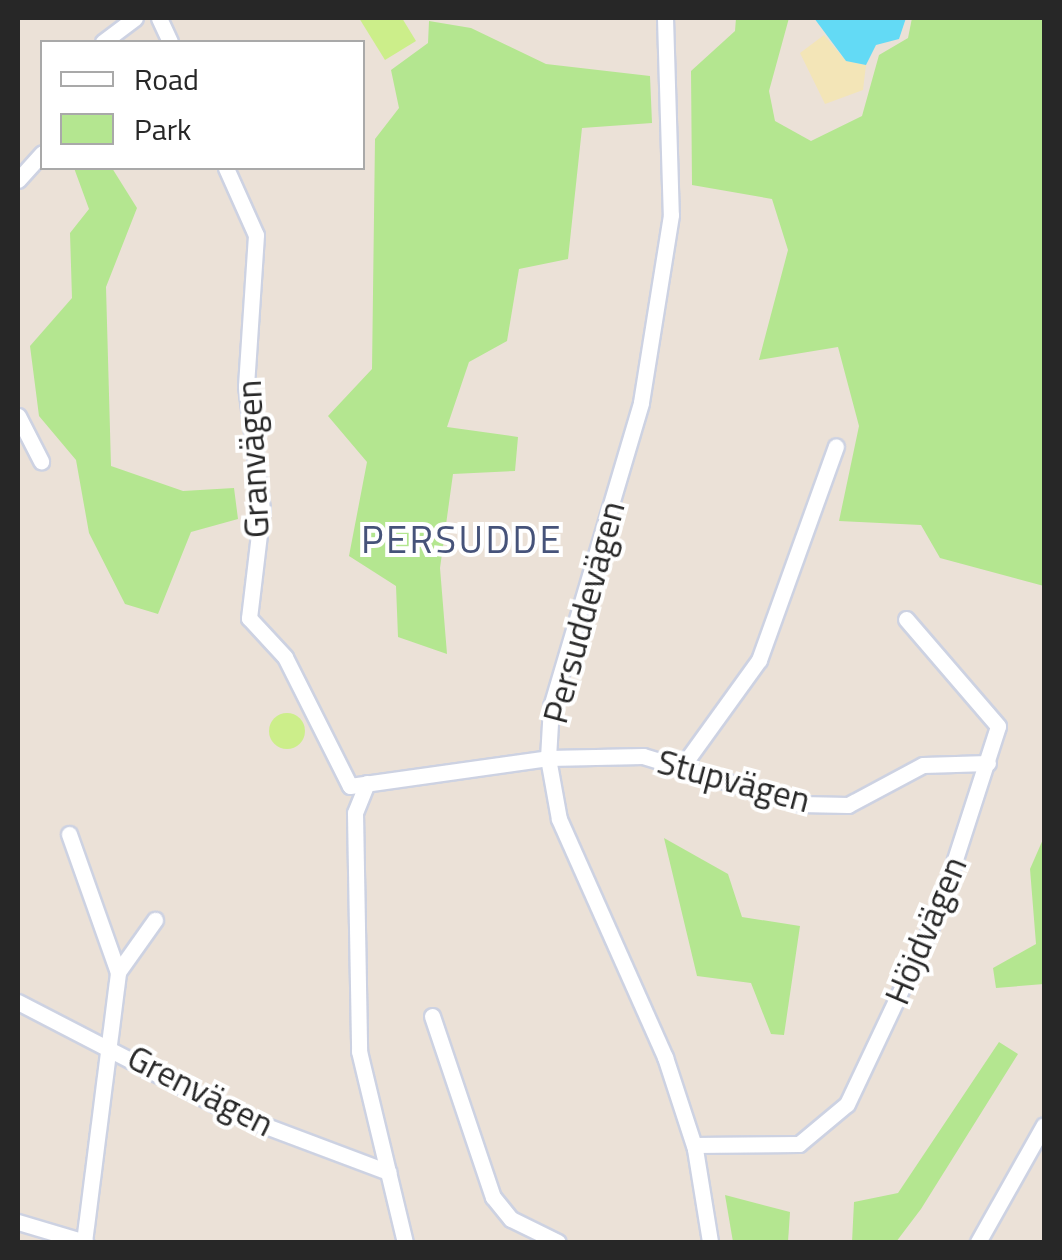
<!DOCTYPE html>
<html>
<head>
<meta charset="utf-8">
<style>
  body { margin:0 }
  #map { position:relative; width:1062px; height:1260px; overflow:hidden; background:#ebe1d7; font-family:"Titillium Web",sans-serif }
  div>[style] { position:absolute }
  .green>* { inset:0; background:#b4e690 }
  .sand>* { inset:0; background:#f3e5b7 }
  .pitch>* { inset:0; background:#ccee8a }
  .round { border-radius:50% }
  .water>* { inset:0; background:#63daf5 }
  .roads { filter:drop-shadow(2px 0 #cdd2e2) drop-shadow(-2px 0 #cdd2e2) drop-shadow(0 2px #cdd2e2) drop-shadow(0 -2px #cdd2e2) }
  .minor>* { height:15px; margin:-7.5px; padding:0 7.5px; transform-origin:7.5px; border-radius:7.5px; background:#fff }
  span { translate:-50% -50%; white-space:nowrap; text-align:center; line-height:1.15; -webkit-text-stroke:8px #fff; paint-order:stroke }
  .street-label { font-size:35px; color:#272727 }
  .neighbourhood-label { font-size:38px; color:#46537a; letter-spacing:2.5px }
  .frame { position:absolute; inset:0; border:20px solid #272727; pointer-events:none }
  .legend { position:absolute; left:40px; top:40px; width:325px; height:130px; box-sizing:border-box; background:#fff; border:2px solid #a9a9a9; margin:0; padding:12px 18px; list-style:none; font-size:30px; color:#272727 }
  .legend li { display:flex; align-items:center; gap:20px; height:50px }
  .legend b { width:50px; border:2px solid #a9a9a9 }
</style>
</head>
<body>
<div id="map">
  <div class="green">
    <div style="clip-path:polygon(736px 18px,789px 18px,769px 91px,775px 121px,811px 141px,862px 116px,879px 55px,908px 38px,912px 18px,1044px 18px,1044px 586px,940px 558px,921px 525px,839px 521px,859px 426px,838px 347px,759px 360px,788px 250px,772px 199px,692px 185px,691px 71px,735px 31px)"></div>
    <div style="clip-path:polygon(429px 21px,471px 28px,546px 64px,650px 76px,652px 123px,582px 128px,568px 259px,519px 269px,507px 341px,469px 362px,447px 427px,518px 437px,515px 471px,453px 474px,440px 568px,447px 654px,398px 637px,396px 586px,349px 556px,367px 462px,328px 416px,372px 369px,375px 139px,399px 108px,391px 70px,428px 43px)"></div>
    <div style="clip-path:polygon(74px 168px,112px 168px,137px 208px,106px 287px,111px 466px,183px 491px,234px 488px,238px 519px,191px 532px,158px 614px,125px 604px,89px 533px,76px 460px,39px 416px,30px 346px,72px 298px,70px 233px,89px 209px)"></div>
    <div style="clip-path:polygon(1044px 837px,1044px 984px,996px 988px,993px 968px,1036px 944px,1030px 869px)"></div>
    <div style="clip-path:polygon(664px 838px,728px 874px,742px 917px,800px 926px,784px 1035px,771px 1034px,751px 983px,697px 976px)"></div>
    <div style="clip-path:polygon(999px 1042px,1018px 1054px,921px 1209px,896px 1242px,852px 1242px,854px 1202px,898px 1193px)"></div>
    <div style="clip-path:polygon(725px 1195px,790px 1212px,788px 1242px,733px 1242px)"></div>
  </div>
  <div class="sand">
    <div style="clip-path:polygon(824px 35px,846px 61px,866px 65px,863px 90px,825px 104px,800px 53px)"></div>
  </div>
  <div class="pitch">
    <div style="clip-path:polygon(359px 18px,402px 18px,416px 41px,385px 60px)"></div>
    <div class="round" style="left:269px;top:713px;width:36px;height:36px"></div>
  </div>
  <div class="water">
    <div style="clip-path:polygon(814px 18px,906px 18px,899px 39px,876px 45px,866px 65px,846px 61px)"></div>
  </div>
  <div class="roads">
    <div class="minor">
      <div style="left:159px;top:18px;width:26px;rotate:65deg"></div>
      <div style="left:665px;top:18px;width:197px;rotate:88.3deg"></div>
      <div style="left:671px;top:215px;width:190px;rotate:99.1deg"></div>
      <div style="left:641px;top:403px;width:316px;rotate:106.5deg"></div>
      <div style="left:551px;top:706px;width:52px;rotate:93.3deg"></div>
      <div style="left:548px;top:758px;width:62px;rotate:79.8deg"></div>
      <div style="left:559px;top:819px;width:261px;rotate:66deg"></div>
      <div style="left:665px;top:1057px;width:97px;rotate:71.9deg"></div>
      <div style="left:695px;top:1149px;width:94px;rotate:80.8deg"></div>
      <div style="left:103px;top:42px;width:40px;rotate:-37deg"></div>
      <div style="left:226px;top:168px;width:73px;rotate:65.9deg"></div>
      <div style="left:256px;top:235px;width:151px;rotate:93.8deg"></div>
      <div style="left:246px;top:386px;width:124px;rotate:82.6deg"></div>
      <div style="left:262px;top:509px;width:110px;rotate:96.8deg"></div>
      <div style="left:249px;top:618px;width:53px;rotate:47.3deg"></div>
      <div style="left:285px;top:657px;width:144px;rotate:63.3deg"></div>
      <div style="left:350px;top:786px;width:200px;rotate:-8deg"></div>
      <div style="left:548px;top:758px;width:95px;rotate:-1.2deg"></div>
      <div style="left:643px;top:756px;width:164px;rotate:17deg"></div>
      <div style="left:800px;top:804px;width:48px;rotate:1.2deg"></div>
      <div style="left:848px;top:805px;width:85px;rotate:-28.1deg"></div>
      <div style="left:923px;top:765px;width:65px;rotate:-1.8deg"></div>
      <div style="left:18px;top:180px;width:36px;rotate:-48deg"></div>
      <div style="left:18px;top:416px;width:51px;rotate:62.9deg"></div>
      <div style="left:681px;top:768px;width:133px;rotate:-54.2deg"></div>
      <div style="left:759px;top:660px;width:227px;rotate:-70.2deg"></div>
      <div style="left:367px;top:783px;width:32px;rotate:112deg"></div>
      <div style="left:355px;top:813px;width:238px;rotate:89deg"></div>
      <div style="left:359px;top:1051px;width:196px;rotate:76.5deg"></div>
      <div style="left:69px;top:834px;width:146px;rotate:70.5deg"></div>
      <div style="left:18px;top:1002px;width:243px;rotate:27.4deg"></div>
      <div style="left:234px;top:1114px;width:165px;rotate:20.6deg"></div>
      <div style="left:432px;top:1016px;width:191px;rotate:71.4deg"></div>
      <div style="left:493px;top:1197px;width:28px;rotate:51deg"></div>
      <div style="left:511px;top:1219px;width:52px;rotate:26.1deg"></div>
      <div style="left:694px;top:1145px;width:105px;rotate:-0.5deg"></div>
      <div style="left:799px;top:1144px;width:62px;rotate:-39.8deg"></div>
      <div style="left:847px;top:1104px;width:216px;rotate:-64.7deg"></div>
      <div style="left:939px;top:909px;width:192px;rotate:-72.1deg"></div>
      <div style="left:998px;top:726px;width:141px;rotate:-130.7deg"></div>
      <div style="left:18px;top:1222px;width:70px;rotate:16.6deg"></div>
      <div style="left:84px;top:1242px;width:272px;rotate:-82.8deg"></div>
      <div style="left:118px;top:972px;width:64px;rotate:-54.6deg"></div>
      <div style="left:978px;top:1242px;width:134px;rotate:-60.6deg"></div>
    </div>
  </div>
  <div class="street-label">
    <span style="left:252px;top:459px;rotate:-93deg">Granvägen</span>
    <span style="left:583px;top:612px;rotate:-75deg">Persuddevägen</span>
    <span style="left:734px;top:780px;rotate:15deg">Stupvägen</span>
    <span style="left:925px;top:930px;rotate:-67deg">Höjdvägen</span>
    <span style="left:201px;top:1090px;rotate:27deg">Grenvägen</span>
  </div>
  <div class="neighbourhood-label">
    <span style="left:462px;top:540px">PERSUDDE</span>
  </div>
  <div class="frame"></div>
  <ul class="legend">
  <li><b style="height:12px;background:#fff"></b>Road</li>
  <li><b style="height:28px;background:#b4e690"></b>Park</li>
  </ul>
</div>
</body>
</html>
